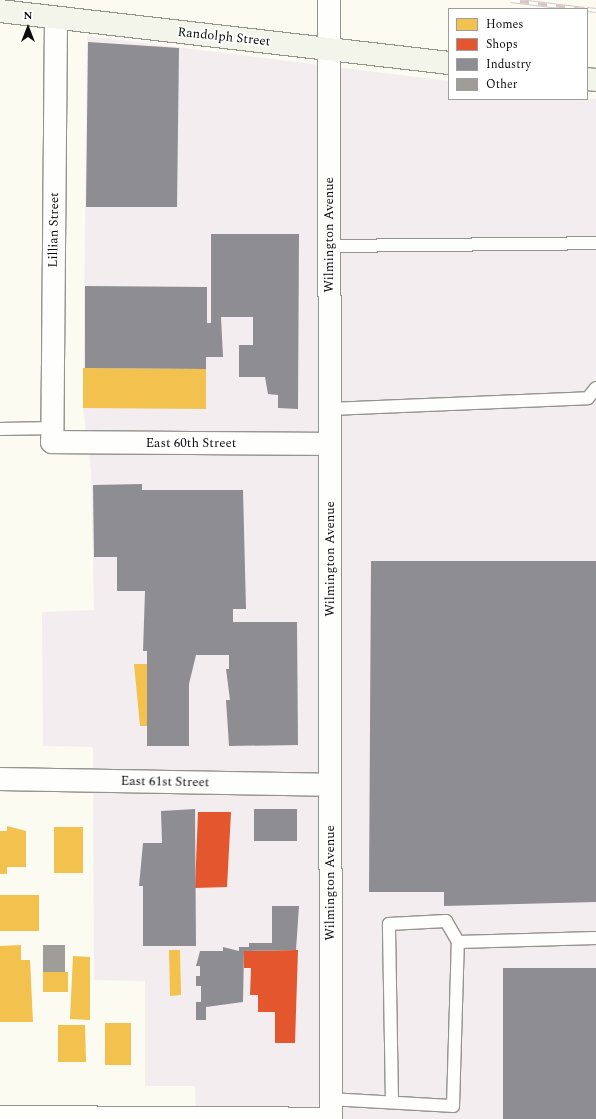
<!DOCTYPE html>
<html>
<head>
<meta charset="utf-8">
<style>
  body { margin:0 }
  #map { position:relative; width:596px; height:1119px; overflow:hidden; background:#fbfbf2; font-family:Spectral,serif }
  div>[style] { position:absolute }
  .industrial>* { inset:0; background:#f3edef }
  .homes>* { inset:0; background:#f2c14e }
  .shops>* { inset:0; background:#e4572e }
  .industry>* { inset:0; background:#8d8d92 }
  .building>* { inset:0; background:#9e9d97 }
  .roads { filter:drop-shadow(1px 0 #949490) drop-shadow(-1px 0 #949490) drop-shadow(0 1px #949490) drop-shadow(0 -1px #949490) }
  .lane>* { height:12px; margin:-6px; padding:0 6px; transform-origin:6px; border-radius:6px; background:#fefefd }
  .street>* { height:22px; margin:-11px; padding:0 11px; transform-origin:11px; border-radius:11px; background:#fefefd }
  .secondary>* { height:22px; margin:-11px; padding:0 11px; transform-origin:11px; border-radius:11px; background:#f4f5ea }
  .rail>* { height:4.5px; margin-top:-2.25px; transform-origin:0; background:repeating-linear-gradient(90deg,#fff 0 9px,#d8c7c3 0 18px); box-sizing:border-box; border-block:1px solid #d8c7c3 }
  span { translate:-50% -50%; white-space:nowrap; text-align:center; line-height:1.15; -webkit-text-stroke:4px #fff; paint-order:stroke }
  .street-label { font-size:13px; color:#0d0d0d }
  .legend { position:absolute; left:448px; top:8px; width:140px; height:92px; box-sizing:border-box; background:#fff; border:1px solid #9e9e9e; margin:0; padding:5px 7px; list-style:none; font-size:12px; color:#0d0d0d }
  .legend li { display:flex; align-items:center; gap:8px; height:20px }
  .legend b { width:20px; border:1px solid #9e9e9e }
  .north { position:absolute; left:8px; top:8px; width:40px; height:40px; -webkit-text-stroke:3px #fff; paint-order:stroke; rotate:0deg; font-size:11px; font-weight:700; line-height:16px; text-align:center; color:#0d0d0d }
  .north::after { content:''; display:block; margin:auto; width:14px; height:18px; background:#0d0d0d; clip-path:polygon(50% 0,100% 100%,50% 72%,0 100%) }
</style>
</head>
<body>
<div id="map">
  <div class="industrial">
    <div style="clip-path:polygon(87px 36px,449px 81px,449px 99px,596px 99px,596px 1119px,196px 1119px,195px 1086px,145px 1086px,145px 981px,94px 980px,93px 747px,43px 746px,42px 612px,94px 610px,91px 470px,83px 408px)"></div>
  </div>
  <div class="homes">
    <div style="clip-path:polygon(83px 368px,206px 369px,206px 409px,83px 408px)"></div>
    <div style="clip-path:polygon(134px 664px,147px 664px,147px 726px,140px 726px)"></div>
    <div style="clip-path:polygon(7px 826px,26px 831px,26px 867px,7px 867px,7px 874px,0 874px,0 831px,7px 831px)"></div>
    <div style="clip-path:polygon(54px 827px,83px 827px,83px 873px,54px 873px)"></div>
    <div style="clip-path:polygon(0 895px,39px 895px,39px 931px,0 931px)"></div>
    <div style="clip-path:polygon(21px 945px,21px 960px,30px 960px,33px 1022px,0 1022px,0 946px)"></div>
    <div style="clip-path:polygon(169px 950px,180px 950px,181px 995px,170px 996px)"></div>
    <div style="clip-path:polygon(73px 956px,90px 957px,90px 1020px,70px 1019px)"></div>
    <div style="clip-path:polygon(43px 972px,68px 972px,68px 992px,43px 992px)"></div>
    <div style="clip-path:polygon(105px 1023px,131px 1023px,131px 1065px,105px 1065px)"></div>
    <div style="clip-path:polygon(58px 1025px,85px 1025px,86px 1062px,58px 1062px)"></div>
  </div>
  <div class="shops">
    <div style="clip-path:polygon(198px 812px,231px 812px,227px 887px,195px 888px)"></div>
    <div style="clip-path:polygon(298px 950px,295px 1043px,275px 1043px,275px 1012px,258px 1012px,258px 995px,250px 995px,251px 968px,244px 968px,244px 951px)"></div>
  </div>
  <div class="industry">
    <div style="clip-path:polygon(88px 42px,179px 48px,177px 207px,86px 207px)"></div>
    <div style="clip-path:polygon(211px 234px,299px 234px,298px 409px,278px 408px,278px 395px,268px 394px,265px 377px,239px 377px,239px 345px,253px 345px,253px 317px,221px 317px,223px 357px,206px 357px,206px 369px,85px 368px,85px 286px,207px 287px,207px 323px,211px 323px)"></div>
    <div style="clip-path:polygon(142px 484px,142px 490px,243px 490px,246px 609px,233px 609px,233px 622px,297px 622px,298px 745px,229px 746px,226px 700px,230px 700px,226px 669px,229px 669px,229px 655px,196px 655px,189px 684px,189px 746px,147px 746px,147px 651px,143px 651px,145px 591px,117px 591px,117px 557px,94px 557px,93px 485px)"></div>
    <div style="clip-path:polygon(371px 561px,596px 561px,596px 902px,444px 906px,444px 892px,369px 892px)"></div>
    <div style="clip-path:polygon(195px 809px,196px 946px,143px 946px,143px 886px,139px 886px,143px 843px,162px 843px,161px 811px)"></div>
    <div style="clip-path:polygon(254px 809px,297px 809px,297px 841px,254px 841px)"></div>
    <div style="clip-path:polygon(272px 906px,299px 906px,296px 950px,244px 951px,243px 1002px,206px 1007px,206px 1020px,196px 1020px,196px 1002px,201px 1002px,201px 986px,196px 986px,196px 976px,200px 976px,200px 966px,196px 966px,200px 951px,223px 951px,223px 947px,239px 951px,239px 947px,249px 947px,249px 943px,272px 943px)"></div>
    <div style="clip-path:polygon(503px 968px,596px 968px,596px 1119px,503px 1119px)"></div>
  </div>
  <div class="building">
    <div style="clip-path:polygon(43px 945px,65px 945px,65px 972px,43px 972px)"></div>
  </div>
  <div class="roads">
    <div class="lane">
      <div style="left:329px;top:246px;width:267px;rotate:-0.6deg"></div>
      <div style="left:330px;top:409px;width:258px;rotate:-2.4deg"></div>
      <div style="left:588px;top:398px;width:13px;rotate:-51deg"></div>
      <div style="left:0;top:429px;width:52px;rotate:-1.1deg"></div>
      <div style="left:331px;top:1099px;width:122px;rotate:3.3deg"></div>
      <div style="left:453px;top:1106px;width:164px;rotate:-88.3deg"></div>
      <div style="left:458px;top:942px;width:138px;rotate:-1.7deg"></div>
      <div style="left:392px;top:1101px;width:177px;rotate:-91deg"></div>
      <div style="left:389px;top:924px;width:57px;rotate:-3deg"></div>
      <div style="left:446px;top:921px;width:24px;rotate:60deg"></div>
    </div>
    <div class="street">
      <div style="left:329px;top:0;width:1119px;rotate:89.9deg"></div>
      <div style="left:56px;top:18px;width:424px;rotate:90.5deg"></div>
      <div style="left:52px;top:442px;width:278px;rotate:0.4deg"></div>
      <div style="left:0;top:779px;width:330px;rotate:1deg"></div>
      <div style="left:0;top:1117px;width:331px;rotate:0.3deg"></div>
    </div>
    <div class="secondary">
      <div style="left:0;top:11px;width:452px;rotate:6.6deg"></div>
      <div style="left:587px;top:79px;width:9px;rotate:6deg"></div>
    </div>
  </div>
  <div class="rail">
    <div style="left:511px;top:0;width:74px;rotate:7deg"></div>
    <div style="left:587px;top:9px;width:9px;rotate:6deg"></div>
  </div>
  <div class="street-label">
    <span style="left:224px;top:37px;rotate:6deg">Randolph Street</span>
    <span style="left:54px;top:230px;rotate:-89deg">Lillian Street</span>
    <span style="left:329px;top:235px;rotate:-90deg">Wilmington Avenue</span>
    <span style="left:191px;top:443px">East 60th Street</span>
    <span style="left:330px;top:559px;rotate:-90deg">Wilmington Avenue</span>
    <span style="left:165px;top:782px;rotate:1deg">East 61st Street</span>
    <span style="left:330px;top:883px;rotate:-90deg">Wilmington Avenue</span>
  </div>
  <ul class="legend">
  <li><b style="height:11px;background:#f2c14e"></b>Homes</li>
  <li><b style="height:11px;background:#e4572e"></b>Shops</li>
  <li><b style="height:11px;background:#8d8d92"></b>Industry</li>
  <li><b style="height:11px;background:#9e9d97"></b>Other</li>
  </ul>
  <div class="north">N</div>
</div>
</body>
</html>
